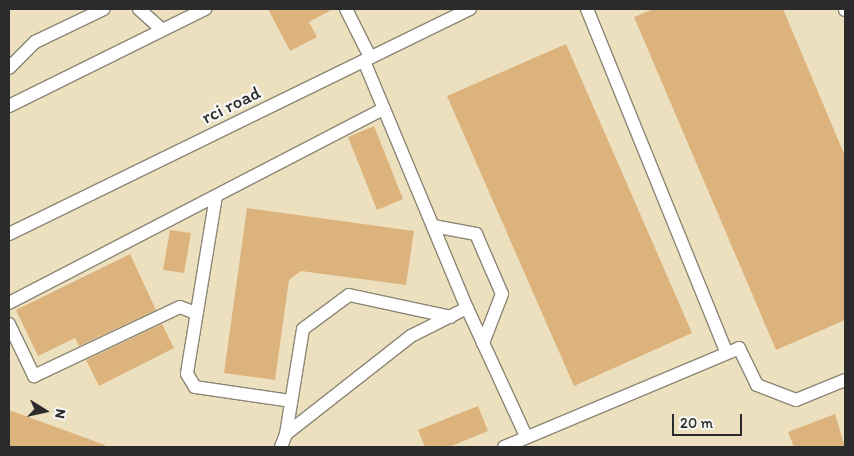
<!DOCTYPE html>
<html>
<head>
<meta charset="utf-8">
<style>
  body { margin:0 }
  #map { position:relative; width:854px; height:456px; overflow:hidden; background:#ede0bf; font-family:Itim,sans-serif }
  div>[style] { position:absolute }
  .building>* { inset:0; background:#ddb37d }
  .roads { filter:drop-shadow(1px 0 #8c8675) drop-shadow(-1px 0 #8c8675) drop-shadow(0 1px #8c8675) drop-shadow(0 -1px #8c8675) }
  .service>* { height:12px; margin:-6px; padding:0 6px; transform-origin:6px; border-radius:6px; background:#fff }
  span { translate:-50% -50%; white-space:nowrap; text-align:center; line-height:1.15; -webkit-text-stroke:5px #f6f6f2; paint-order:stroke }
  .street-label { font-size:19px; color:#2b2b2b }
  .frame { position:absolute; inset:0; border:10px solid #2b2b2b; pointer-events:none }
  .north { position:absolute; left:20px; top:386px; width:50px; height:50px; -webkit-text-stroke:4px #f6f6f2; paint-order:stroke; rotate:100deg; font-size:14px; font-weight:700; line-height:20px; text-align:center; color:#2b2b2b }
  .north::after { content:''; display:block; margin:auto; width:18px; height:22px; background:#2b2b2b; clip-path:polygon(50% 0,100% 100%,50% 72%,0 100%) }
  .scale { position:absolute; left:672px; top:414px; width:70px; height:22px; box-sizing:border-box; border:2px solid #2b2b2b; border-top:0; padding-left:6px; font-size:15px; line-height:18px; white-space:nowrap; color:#2b2b2b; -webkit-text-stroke:4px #f6f6f2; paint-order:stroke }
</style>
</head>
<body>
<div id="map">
  <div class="building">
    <div style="clip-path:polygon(268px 9px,333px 9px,309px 22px,317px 37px,290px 51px)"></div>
    <div style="clip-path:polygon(654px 9px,783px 9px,845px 156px,845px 320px,776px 350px,634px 17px)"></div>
    <div style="clip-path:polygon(566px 44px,692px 333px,574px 386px,447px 96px)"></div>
    <div style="clip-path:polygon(374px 126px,403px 199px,377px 210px,348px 137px)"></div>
    <div style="clip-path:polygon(247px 208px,414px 231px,406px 285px,301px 271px,289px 280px,275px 380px,224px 373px)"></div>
    <div style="clip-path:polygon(170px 230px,191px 233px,184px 273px,163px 270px)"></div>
    <div style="clip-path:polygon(130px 254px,156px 310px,79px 346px,75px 338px,38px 356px,16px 310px)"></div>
    <div style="clip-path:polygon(162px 324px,174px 348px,99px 386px,86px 360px)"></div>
    <div style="clip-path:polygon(478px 406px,488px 431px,449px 447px,425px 447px,418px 430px)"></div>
    <div style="clip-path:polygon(9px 410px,105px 445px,105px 447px,9px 447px)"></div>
    <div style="clip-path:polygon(835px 414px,845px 447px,794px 447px,788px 432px)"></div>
  </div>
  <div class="roads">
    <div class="service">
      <div style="left:139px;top:9px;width:31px;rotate:42deg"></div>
      <div style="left:346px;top:9px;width:54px;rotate:63.4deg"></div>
      <div style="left:587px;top:9px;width:371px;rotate:67.9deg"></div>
      <div style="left:845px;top:9px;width:1px;rotate:90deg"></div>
      <div style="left:364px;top:61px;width:52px;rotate:67.4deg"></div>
      <div style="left:9px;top:68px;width:37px;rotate:-45deg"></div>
      <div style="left:35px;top:42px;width:76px;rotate:-25.6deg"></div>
      <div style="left:9px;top:106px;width:219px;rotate:-26.3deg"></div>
      <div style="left:216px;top:196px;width:180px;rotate:99.3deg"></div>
      <div style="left:187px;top:374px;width:15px;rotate:58deg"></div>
      <div style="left:195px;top:387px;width:97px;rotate:8.3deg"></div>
      <div style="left:433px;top:226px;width:44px;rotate:10.5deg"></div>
      <div style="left:476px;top:234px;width:65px;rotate:66.6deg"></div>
      <div style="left:502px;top:294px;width:53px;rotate:111.2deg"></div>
      <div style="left:9px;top:234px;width:513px;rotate:-26.02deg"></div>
      <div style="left:9px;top:303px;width:422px;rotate:-27.4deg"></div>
      <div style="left:384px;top:109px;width:216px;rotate:67.4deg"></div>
      <div style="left:467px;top:308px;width:63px;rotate:153.4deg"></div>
      <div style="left:411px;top:336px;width:159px;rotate:141.9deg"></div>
      <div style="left:286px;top:434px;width:14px;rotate:111deg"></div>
      <div style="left:467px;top:308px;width:141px;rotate:65.3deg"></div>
      <div style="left:9px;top:324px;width:58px;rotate:64.3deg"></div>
      <div style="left:34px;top:376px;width:161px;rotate:-25.3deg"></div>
      <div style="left:180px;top:307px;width:17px;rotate:21deg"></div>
      <div style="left:286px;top:434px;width:106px;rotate:-80.8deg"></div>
      <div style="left:303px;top:329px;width:57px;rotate:-36.5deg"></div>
      <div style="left:349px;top:295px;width:104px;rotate:12.2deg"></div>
      <div style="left:504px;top:447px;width:255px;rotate:-22.8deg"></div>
      <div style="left:739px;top:348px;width:41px;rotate:64.1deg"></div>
      <div style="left:757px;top:385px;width:42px;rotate:21deg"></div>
      <div style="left:796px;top:400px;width:53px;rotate:-22.2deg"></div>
    </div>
  </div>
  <div class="street-label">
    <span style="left:231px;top:105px;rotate:-26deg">rci road</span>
  </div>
  <div class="frame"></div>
  <div class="north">N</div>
  <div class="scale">20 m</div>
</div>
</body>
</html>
